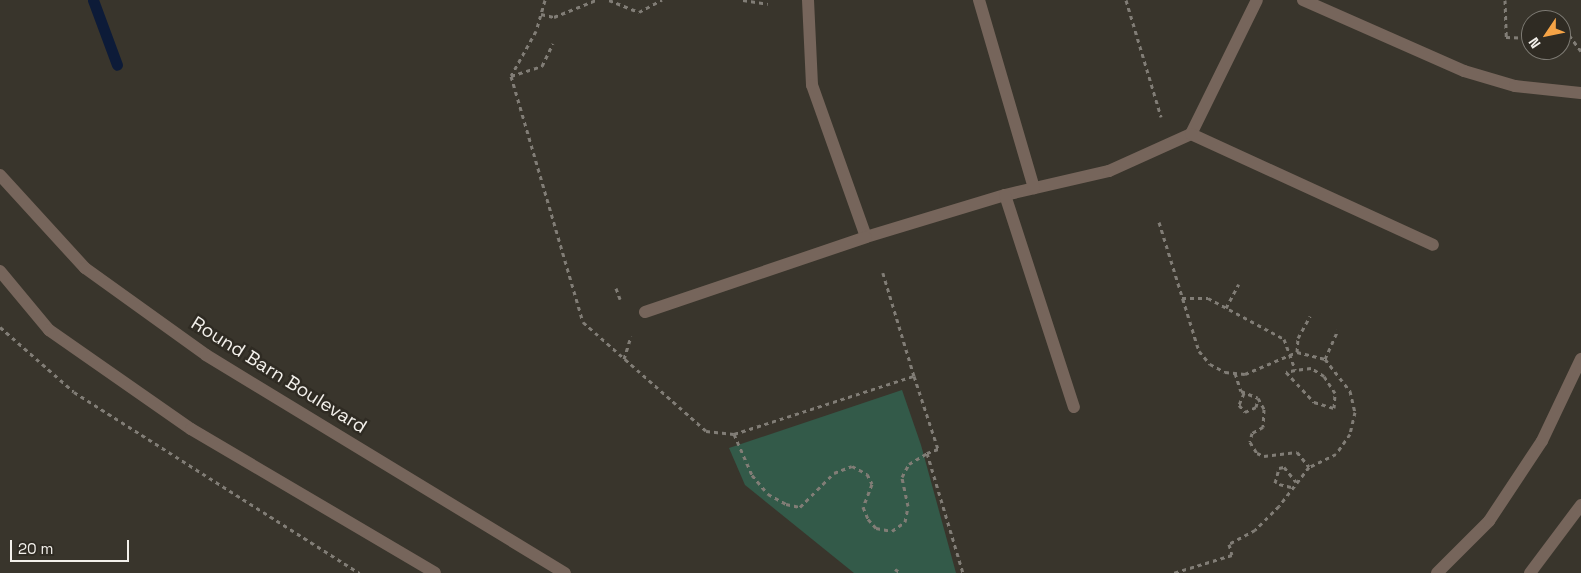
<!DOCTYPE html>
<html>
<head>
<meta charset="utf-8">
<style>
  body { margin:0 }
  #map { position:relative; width:1581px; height:573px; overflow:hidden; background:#39352c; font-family:"Space Grotesk",sans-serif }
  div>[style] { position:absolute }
  .green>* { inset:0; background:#335a49 }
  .stream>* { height:11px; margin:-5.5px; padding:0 5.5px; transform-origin:5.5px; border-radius:5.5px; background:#0d1b38 }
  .path>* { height:3px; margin-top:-1.5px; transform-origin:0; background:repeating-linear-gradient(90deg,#817d76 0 4px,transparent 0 8px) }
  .minor>* { height:12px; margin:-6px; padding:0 6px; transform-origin:6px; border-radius:6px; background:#76655b }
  span { translate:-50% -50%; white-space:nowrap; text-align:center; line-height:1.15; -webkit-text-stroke:5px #2f2b23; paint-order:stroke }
  .street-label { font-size:19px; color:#f3f0eb }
  .north { position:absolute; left:1521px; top:10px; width:50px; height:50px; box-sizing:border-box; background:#2f2b23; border:1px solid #7d7a73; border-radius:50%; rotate:236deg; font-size:14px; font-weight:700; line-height:20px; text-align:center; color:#f3f0eb }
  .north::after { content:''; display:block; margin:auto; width:18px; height:22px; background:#f5a346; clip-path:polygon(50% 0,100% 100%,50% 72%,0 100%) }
  .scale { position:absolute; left:10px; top:540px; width:119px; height:22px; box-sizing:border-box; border:2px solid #f3f0eb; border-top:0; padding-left:6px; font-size:15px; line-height:18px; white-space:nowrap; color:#f3f0eb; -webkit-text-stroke:4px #2f2b23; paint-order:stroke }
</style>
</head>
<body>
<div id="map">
  <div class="green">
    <div style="clip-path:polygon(902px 390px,921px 445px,956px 573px,854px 573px,745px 485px,729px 448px)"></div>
  </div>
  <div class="stream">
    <div style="left:93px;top:0;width:69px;rotate:69.7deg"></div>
  </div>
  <div class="path">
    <div style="left:545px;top:0;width:32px;rotate:106deg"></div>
    <div style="left:536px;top:31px;width:51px;rotate:119.1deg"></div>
    <div style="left:511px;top:76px;width:256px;rotate:73.7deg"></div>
    <div style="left:583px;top:322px;width:164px;rotate:41.5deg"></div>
    <div style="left:706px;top:431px;width:28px;rotate:6deg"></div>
    <div style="left:734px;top:434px;width:189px;rotate:-17.9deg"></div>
    <div style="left:914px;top:376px;width:108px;rotate:-106.8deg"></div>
    <div style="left:609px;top:0;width:32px;rotate:22deg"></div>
    <div style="left:639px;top:12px;width:26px;rotate:-28deg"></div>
    <div style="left:743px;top:0;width:25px;rotate:9deg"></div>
    <div style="left:1126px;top:0;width:122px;rotate:73.3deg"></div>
    <div style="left:1505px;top:0;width:37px;rotate:88deg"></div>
    <div style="left:1506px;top:37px;width:25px;rotate:2deg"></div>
    <div style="left:541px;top:14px;width:13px;rotate:13deg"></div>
    <div style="left:554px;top:17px;width:45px;rotate:-22deg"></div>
    <div style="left:1561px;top:38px;width:9px;rotate:-21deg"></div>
    <div style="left:1569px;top:35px;width:20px;rotate:53deg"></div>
    <div style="left:511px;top:76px;width:33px;rotate:-18deg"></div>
    <div style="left:542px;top:66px;width:25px;rotate:-64deg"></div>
    <div style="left:1159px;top:222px;width:135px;rotate:72.8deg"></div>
    <div style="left:1199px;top:351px;width:17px;rotate:50deg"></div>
    <div style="left:1210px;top:364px;width:17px;rotate:28deg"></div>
    <div style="left:1225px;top:372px;width:20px;rotate:6deg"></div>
    <div style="left:1245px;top:374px;width:56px;rotate:-22.9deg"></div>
    <div style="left:1297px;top:352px;width:29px;rotate:14deg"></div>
    <div style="left:1325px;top:359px;width:41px;rotate:52deg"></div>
    <div style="left:1350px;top:391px;width:22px;rotate:77deg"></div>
    <div style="left:1355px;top:412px;width:23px;rotate:103deg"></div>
    <div style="left:1350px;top:434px;width:24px;rotate:125deg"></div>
    <div style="left:1336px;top:454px;width:30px;rotate:154deg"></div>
    <div style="left:1309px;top:467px;width:49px;rotate:127.6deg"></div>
    <div style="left:1279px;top:506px;width:34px;rotate:135deg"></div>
    <div style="left:1255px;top:530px;width:30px;rotate:152deg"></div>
    <div style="left:1229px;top:544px;width:11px;rotate:75deg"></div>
    <div style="left:1232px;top:555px;width:62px;rotate:163deg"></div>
    <div style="left:616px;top:288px;width:12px;rotate:70deg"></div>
    <div style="left:1182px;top:298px;width:26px"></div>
    <div style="left:1208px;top:298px;width:86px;rotate:28.3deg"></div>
    <div style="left:1284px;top:339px;width:33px;rotate:70deg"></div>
    <div style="left:1295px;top:370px;width:9px;rotate:167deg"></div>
    <div style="left:1286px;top:372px;width:41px;rotate:47deg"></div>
    <div style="left:1314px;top:402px;width:21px;rotate:17deg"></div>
    <div style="left:1334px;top:408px;width:15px;rotate:-86deg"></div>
    <div style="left:1335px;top:393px;width:20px;rotate:-123deg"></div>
    <div style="left:1324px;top:376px;width:15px;rotate:-148deg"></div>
    <div style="left:1311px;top:368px;width:16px;rotate:173deg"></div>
    <div style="left:1226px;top:308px;width:27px;rotate:-62deg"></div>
    <div style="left:0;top:327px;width:98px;rotate:41.3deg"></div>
    <div style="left:74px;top:392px;width:338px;rotate:32.4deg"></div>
    <div style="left:1297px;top:352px;width:14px;rotate:-86deg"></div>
    <div style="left:1298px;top:338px;width:25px;rotate:-61deg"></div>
    <div style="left:624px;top:359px;width:24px;rotate:-73deg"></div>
    <div style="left:1325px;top:359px;width:32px;rotate:-66deg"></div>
    <div style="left:1235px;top:373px;width:19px;rotate:72deg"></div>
    <div style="left:1241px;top:391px;width:18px;rotate:22deg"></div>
    <div style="left:1258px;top:398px;width:13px;rotate:61deg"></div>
    <div style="left:1264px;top:409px;width:18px;rotate:93deg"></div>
    <div style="left:1263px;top:427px;width:13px;rotate:151deg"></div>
    <div style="left:1252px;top:433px;width:9px;rotate:103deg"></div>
    <div style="left:1250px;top:442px;width:13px;rotate:58deg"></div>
    <div style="left:1257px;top:453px;width:8px;rotate:23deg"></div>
    <div style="left:1264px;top:456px;width:33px;rotate:-7deg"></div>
    <div style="left:1297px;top:452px;width:19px;rotate:51deg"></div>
    <div style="left:914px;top:376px;width:77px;rotate:71.8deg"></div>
    <div style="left:938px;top:449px;width:12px;rotate:160deg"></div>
    <div style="left:927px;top:453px;width:125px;rotate:73.3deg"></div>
    <div style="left:1244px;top:393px;width:13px;rotate:113deg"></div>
    <div style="left:1239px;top:405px;width:9px;rotate:49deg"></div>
    <div style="left:1245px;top:412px;width:12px;rotate:-24deg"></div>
    <div style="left:1256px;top:407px;width:8px;rotate:-76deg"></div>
    <div style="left:734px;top:434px;width:45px;rotate:66.3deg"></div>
    <div style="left:752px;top:475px;width:25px;rotate:50deg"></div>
    <div style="left:768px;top:494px;width:21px;rotate:29deg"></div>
    <div style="left:786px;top:504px;width:14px;rotate:12deg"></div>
    <div style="left:800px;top:507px;width:48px;rotate:-45deg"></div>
    <div style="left:834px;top:473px;width:19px;rotate:-21deg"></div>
    <div style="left:852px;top:466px;width:17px;rotate:28deg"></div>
    <div style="left:867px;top:474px;width:11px;rotate:63deg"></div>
    <div style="left:872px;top:484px;width:25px;rotate:111deg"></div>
    <div style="left:863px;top:507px;width:13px;rotate:67deg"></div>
    <div style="left:868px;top:519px;width:12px;rotate:48deg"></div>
    <div style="left:876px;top:528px;width:16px;rotate:11deg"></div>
    <div style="left:892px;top:531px;width:16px;rotate:-35deg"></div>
    <div style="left:905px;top:522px;width:16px;rotate:-79deg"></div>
    <div style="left:908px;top:506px;width:30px;rotate:-102deg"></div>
    <div style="left:902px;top:477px;width:15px;rotate:-62deg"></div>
    <div style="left:909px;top:464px;width:21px;rotate:-31deg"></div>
    <div style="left:1291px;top:487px;width:16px;rotate:-166deg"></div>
    <div style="left:1275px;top:483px;width:16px;rotate:-75deg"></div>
    <div style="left:1279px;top:468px;width:5px;rotate:-11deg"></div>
    <div style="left:1284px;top:467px;width:19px;rotate:51deg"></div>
    <div style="left:895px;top:569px;width:7px;rotate:34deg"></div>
  </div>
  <div class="minor">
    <div style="left:808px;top:0;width:85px;rotate:87.3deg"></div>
    <div style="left:812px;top:85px;width:161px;rotate:70.4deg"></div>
    <div style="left:866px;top:237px;width:145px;rotate:-16.8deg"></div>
    <div style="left:1005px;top:195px;width:107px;rotate:-13deg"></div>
    <div style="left:1109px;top:171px;width:90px;rotate:-24.3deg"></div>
    <div style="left:1191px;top:134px;width:149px;rotate:-63.8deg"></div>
    <div style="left:979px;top:0;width:196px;rotate:73.7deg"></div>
    <div style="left:1303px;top:0;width:176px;rotate:23.8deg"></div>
    <div style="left:1464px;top:71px;width:53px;rotate:16.4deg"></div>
    <div style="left:1515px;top:86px;width:66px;rotate:6.1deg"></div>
    <div style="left:1191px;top:134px;width:266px;rotate:24.6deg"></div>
    <div style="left:0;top:175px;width:126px;rotate:47.6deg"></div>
    <div style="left:85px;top:268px;width:149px;rotate:35.7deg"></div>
    <div style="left:206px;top:355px;width:420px;rotate:31.3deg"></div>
    <div style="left:1005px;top:195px;width:223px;rotate:72deg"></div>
    <div style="left:0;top:271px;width:77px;rotate:50.3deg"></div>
    <div style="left:49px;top:330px;width:173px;rotate:34.9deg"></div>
    <div style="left:191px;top:429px;width:283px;rotate:30.5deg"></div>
    <div style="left:645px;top:312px;width:233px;rotate:-18.7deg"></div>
    <div style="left:1437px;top:573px;width:74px;rotate:-45deg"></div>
    <div style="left:1489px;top:521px;width:96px;rotate:-56.5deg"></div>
    <div style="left:1542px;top:441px;width:91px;rotate:-64.6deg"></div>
    <div style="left:1530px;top:573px;width:85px;rotate:-53.1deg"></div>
  </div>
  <div class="street-label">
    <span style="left:279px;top:375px;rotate:32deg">Round Barn Boulevard</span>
  </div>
  <div class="north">N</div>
  <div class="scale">20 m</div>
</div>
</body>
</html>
